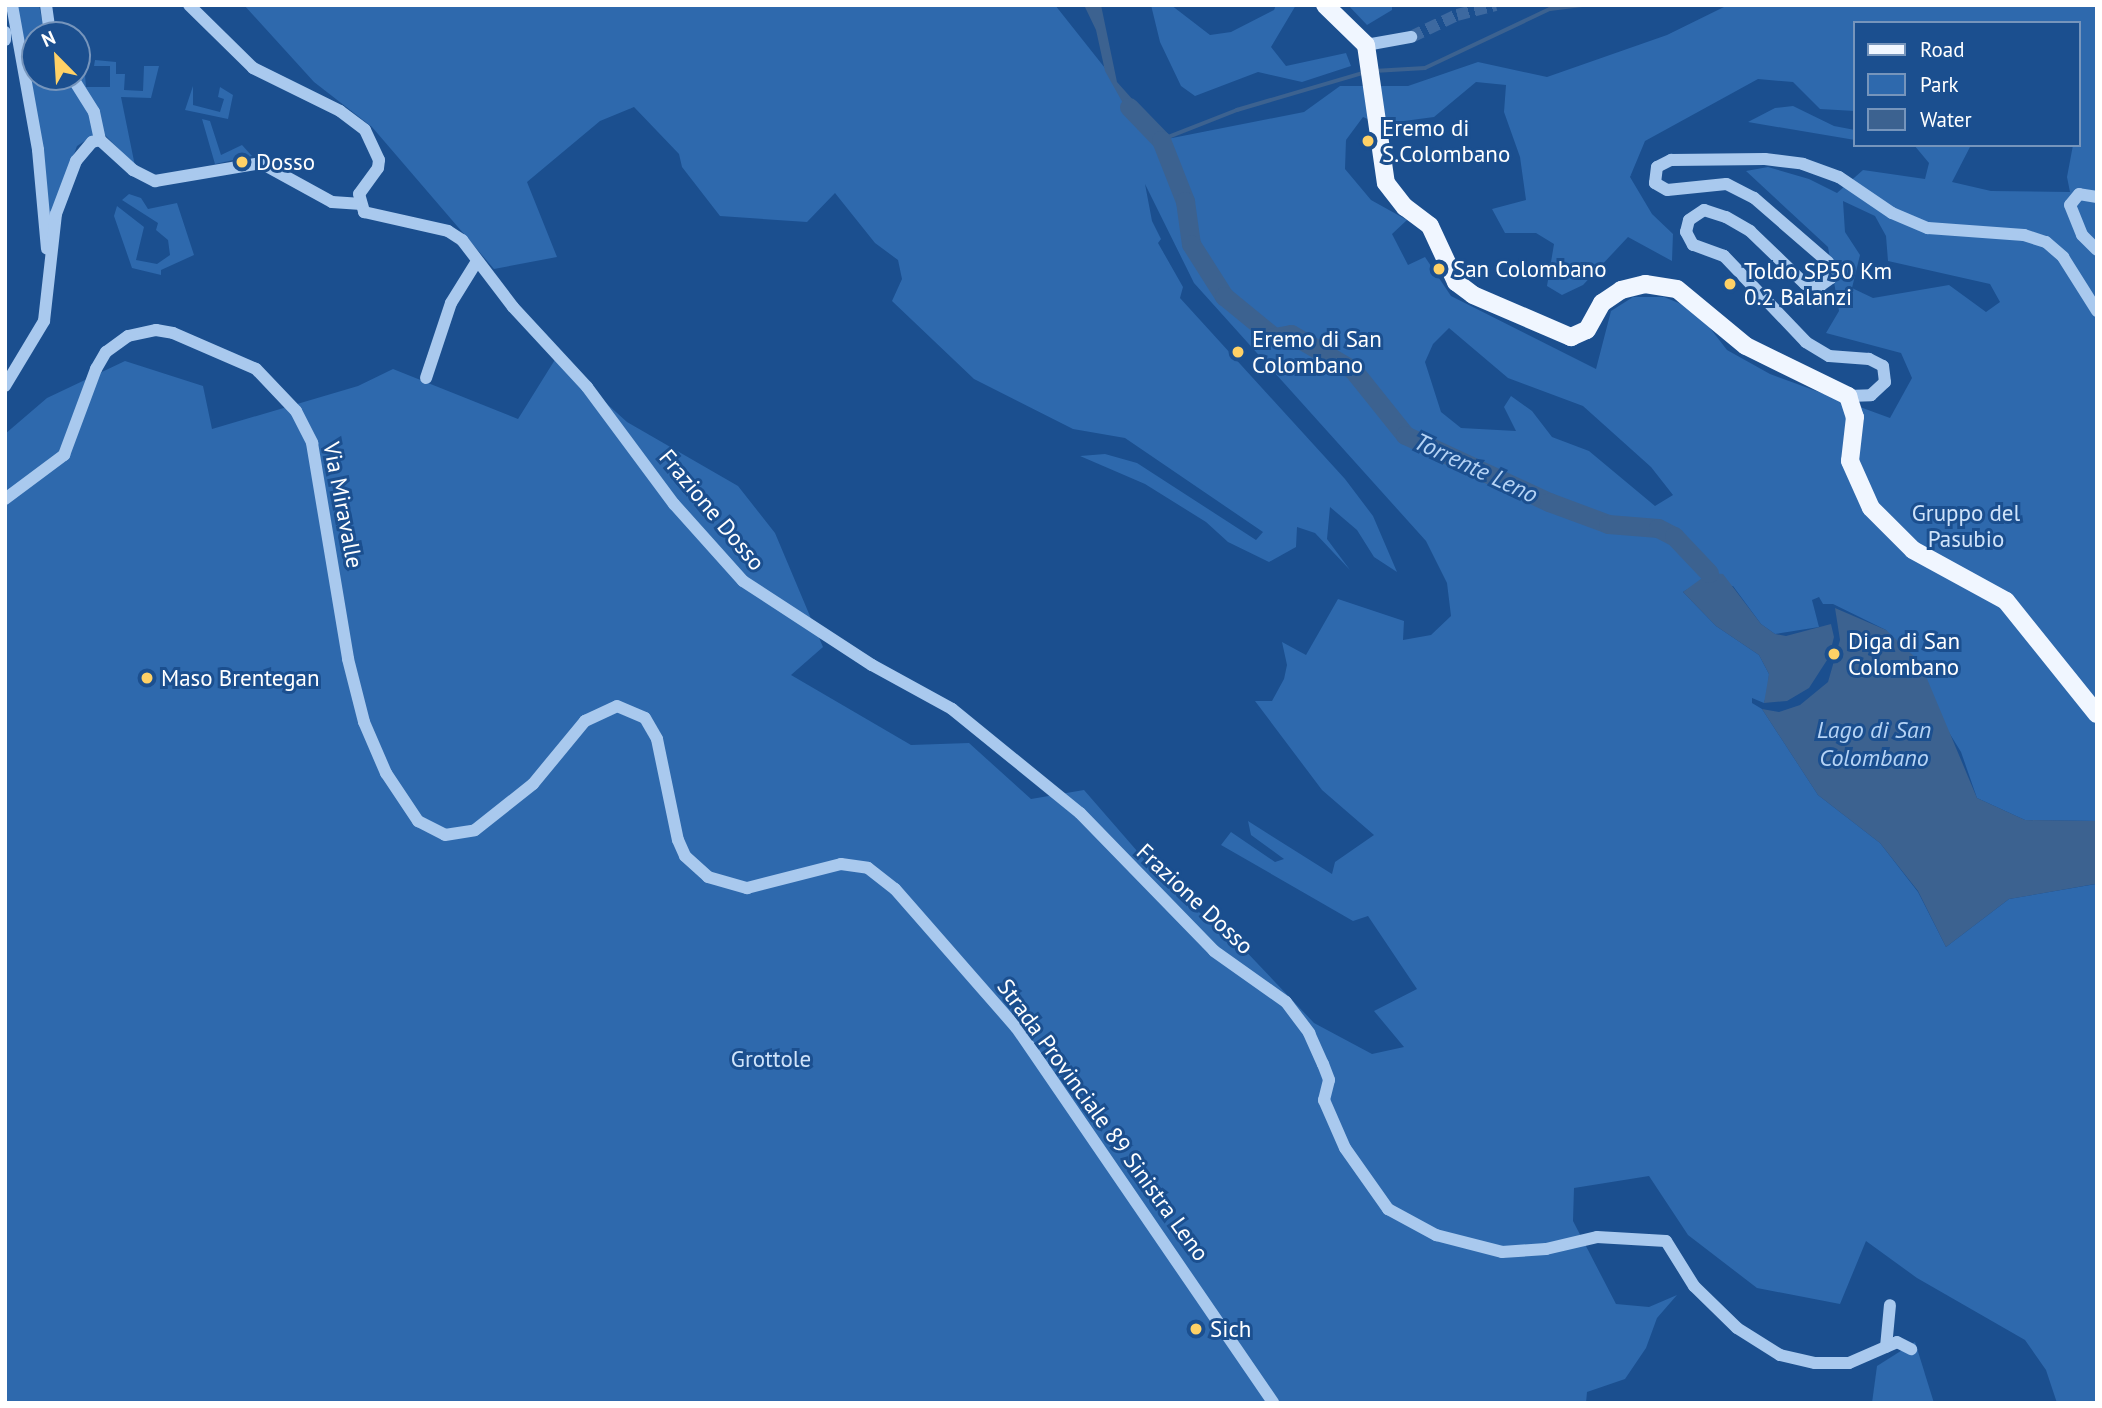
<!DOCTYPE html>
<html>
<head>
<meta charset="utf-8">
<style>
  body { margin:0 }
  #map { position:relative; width:2102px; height:1408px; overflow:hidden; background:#1b4f8f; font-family:"PT Sans",sans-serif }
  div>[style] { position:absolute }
  .green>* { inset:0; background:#2e69ad }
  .water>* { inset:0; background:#3c6290 }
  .stream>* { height:3.5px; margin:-1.75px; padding:0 1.75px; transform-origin:1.75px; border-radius:1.75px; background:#3c6290 }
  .river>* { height:19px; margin:-9.5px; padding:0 9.5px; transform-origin:9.5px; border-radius:9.5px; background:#3c6290 }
  .minor-tunnel>* { height:12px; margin-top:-6px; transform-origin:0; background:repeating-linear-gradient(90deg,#3d69a0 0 12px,transparent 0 18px) }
  .minor>* { height:12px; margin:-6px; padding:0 6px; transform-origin:6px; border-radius:6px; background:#a9c9ee }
  .major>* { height:18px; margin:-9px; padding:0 9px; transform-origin:9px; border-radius:9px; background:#f0f6ff }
  .dots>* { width:19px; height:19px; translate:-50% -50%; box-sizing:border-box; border:4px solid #1b4f8f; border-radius:50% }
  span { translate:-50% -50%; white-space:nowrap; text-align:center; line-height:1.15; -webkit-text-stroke:6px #1b4f8f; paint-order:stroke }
  .poi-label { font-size:23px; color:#fff }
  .left { translate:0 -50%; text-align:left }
  .street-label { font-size:23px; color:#fff }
  .park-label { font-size:23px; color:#cfe3fa }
  .water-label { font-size:24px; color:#b5d3f5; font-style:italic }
  .frame { position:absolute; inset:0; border:7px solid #fff; pointer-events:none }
  .legend { position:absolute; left:1853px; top:21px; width:228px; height:126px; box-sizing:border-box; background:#1b4f8f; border:2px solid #7695bc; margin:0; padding:9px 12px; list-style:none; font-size:21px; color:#fff }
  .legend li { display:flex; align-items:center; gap:14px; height:35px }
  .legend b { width:35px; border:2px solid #7695bc }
  .north { position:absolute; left:21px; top:21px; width:70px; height:70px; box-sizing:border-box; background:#1b4f8f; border:2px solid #7695bc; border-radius:50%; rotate:336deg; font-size:19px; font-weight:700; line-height:28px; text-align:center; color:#fff }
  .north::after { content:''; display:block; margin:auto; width:24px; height:32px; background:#ffd166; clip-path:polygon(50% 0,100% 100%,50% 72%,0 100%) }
</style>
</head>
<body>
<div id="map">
  <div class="green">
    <div style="clip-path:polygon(15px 5px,39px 5px,45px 35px,35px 35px,35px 77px,66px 77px,89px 111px,94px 135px,77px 146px,50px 220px)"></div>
    <div style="clip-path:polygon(evenodd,244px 5px,1055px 5px,1162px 140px,1304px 112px,1340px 86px,1408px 86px,1478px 62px,1547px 77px,1667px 35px,1728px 5px,2097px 5px,2097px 821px,2025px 820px,1977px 798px,1961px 752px,1886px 630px,1833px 604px,1823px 604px,1819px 597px,1812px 600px,1819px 627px,1775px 634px,1761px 624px,1733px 586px,1696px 584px,1683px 592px,1716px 626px,1759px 655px,1769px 674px,1768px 690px,1764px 703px,1752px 698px,1752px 703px,1762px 709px,1818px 795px,1880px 843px,1918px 892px,1946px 947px,2009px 899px,2096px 884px,2097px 1403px,2057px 1403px,2046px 1370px,2025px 1340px,1917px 1278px,1866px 1241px,1840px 1304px,1757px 1288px,1688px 1235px,1649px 1176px,1574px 1188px,1573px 1221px,1616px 1304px,1649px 1307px,1677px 1295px,1657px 1318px,1646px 1348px,1625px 1379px,1587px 1392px,1586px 1403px,5px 1403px,5px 434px,47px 398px,125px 361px,203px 386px,212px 429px,358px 386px,393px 369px,518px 419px,556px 358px,627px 422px,738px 486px,775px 533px,823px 647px,791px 675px,911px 745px,969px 743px,1031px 799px,1084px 790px,1171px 890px,1238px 943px,1314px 1023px,1372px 1054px,1404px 1047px,1374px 1011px,1417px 989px,1368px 916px,1353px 921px,1221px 845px,1231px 832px,1275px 862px,1284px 859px,1251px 835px,1248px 821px,1332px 874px,1335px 862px,1374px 835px,1322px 790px,1255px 701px,1272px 701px,1284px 679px,1287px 665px,1282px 642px,1306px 655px,1338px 599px,1404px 621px,1403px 640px,1431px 635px,1451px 616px,1447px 583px,1426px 541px,1194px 283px,1145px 184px,1152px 221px,1161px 239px,1158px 243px,1183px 287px,1180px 298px,1345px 479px,1373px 516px,1397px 572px,1374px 557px,1357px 530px,1330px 507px,1327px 539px,1350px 570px,1315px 533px,1297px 527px,1296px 547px,1269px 562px,1228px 542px,1206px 522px,1145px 484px,1080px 456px,1105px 454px,1137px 463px,1256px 540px,1263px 532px,1125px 438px,1073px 429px,974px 379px,892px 301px,902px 279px,898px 260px,875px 243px,835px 193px,807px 222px,720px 216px,682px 167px,679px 154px,634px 107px,600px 121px,527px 182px,557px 257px,494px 269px,372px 127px,314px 82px,244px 5px,1855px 23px,2079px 23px,2079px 145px,2073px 145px,2067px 177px,2070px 192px,1991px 191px,1952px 182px,1971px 145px,1914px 145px,1929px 163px,1925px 179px,1863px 170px,1837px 193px,1809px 179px,1768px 167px,1746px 171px,1828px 247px,1839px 311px,1826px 333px,1901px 353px,1912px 378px,1890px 418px,1770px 374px,1727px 350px,1696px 310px,1664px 297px,1633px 297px,1611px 311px,1596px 369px,1451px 296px,1425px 257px,1408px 265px,1392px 234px,1407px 220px,1371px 200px,1345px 169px,1346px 140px,1363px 117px,1391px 129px,1404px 121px,1434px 117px,1476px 82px,1506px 85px,1504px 112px,1520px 157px,1526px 200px,1492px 209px,1505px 233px,1536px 233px,1554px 244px,1547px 286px,1562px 295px,1583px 285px,1628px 237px,1672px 261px,1673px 234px,1652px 214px,1630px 177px,1645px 141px,1758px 79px,1793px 82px,1820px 109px,1855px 111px,1855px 23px,244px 5px,1843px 201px,1875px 216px,1886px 236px,1888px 261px,1990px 284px,2000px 302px,1986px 312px,1949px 285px,1873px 298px,1852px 288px,1860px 255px,1845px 232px,1843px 201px,244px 5px,1449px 328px,1508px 378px,1583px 406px,1651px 467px,1673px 495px,1655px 506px,1589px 451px,1552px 437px,1532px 411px,1511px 396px,1504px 407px,1516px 431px,1461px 428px,1441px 412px,1425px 362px,1433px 344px,1449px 328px)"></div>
    <div style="clip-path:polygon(1151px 5px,1171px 5px,1210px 35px,1231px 32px,1274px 10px,1276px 5px,1296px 5px,1271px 47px,1286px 66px,1346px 53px,1351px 66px,1302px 82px,1258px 72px,1195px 96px,1181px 86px,1160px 42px)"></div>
    <div style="clip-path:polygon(1348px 5px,1392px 5px,1392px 10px,1367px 25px)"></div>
    <div style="clip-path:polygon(95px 60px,116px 62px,116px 74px,125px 74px,124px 90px,143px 91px,144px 66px,159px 66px,151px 98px,121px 97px,135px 166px,104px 134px,77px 75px,85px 75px,86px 87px,110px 87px,110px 66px,94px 66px)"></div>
    <div style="clip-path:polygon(193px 86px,193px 105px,220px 112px,224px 99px,218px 97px,220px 87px,233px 95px,228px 119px,185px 110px)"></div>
    <div style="clip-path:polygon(1793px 106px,1834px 126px,1855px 130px,1855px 140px,1748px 122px,1775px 108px)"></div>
    <div style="clip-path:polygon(202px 119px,210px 121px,221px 155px,242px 145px,252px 156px,215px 164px)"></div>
    <div style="clip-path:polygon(129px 194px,141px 198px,148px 209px,177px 203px,194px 255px,161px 270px,161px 275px,132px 268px,114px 216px,117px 206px,144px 227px,136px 260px,157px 264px,170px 255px,168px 240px,156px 230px,158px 223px,122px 200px)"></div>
    <div style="clip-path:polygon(1915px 1342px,1934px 1403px,1872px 1403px,1877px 1366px)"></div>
  </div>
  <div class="water">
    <div style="clip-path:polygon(1084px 5px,1101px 5px,1117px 82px,1151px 120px,1138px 130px,1105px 71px,1096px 30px)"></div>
    <div style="clip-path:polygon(1709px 573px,1723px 574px,1761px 624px,1775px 634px,1786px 636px,1831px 624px,1834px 637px,1829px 657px,1809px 688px,1787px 701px,1764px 703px,1769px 674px,1759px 655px,1716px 626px,1683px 592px)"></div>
    <div style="clip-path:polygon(1835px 608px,1886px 630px,1920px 662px,1977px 798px,2025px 820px,2097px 821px,2097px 895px,2095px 884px,2009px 899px,1946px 947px,1918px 891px,1880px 843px,1818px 795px,1762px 709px,1779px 712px,1800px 705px,1828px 682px,1840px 640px)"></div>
  </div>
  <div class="stream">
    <div style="left:1374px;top:71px;width:51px;rotate:-3.4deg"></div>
    <div style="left:1425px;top:68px;width:138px;rotate:-25.3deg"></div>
    <div style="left:1550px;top:9px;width:32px;rotate:-7deg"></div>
    <div style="left:1161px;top:140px;width:82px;rotate:-21.5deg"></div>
    <div style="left:1237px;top:110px;width:131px;rotate:-16.4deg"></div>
  </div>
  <div class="river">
    <div style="left:1129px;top:107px;width:46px;rotate:45.9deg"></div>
    <div style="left:1161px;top:140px;width:66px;rotate:68.5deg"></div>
    <div style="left:1185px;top:201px;width:43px;rotate:82.1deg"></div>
    <div style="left:1191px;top:244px;width:62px;rotate:57.6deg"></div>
    <div style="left:1224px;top:296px;width:65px;rotate:39.4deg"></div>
    <div style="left:1274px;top:337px;width:17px;rotate:-10deg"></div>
    <div style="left:1291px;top:334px;width:72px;rotate:30.1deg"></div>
    <div style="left:1353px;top:370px;width:83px;rotate:51.3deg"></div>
    <div style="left:1405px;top:435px;width:159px;rotate:25deg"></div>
    <div style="left:1549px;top:502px;width:63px;rotate:20.4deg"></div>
    <div style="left:1608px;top:524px;width:50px;rotate:4.6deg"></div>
    <div style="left:1658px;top:528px;width:18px;rotate:27deg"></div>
    <div style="left:1674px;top:536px;width:51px;rotate:46.6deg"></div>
  </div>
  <div class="minor-tunnel">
    <div style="left:1411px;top:37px;width:51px;rotate:-25.6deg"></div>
    <div style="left:1457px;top:15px;width:40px;rotate:-14.4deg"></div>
  </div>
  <div class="minor">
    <div style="left:12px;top:5px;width:147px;rotate:79.8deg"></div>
    <div style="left:38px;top:150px;width:99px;rotate:84.8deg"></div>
    <div style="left:46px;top:5px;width:30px;rotate:82deg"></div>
    <div style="left:189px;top:5px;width:90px;rotate:44.5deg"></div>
    <div style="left:253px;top:68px;width:97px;rotate:26.3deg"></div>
    <div style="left:340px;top:111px;width:31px;rotate:37deg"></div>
    <div style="left:365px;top:130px;width:33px;rotate:65deg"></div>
    <div style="left:379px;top:160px;width:8px;rotate:97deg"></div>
    <div style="left:378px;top:168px;width:32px;rotate:126deg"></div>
    <div style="left:359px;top:194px;width:19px;rotate:74deg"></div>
    <div style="left:364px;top:212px;width:86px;rotate:12.7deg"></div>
    <div style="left:448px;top:231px;width:17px;rotate:33deg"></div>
    <div style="left:462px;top:240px;width:84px;rotate:52.7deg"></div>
    <div style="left:513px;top:307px;width:109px;rotate:47.2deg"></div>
    <div style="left:587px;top:387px;width:146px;rotate:53.4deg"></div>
    <div style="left:674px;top:504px;width:103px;rotate:48.1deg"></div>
    <div style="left:743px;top:581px;width:154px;rotate:33.1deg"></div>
    <div style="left:872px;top:665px;width:91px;rotate:28.8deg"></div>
    <div style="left:952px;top:709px;width:165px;rotate:39.1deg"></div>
    <div style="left:1080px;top:813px;width:192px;rotate:45.8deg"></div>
    <div style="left:1214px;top:951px;width:88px;rotate:35.3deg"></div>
    <div style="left:1286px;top:1002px;width:39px;rotate:53deg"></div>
    <div style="left:1309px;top:1033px;width:34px;rotate:66deg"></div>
    <div style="left:1323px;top:1064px;width:17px;rotate:69deg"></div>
    <div style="left:1329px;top:1080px;width:21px;rotate:104deg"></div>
    <div style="left:1324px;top:1100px;width:52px;rotate:66.4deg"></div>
    <div style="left:1345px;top:1148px;width:75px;rotate:54.8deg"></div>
    <div style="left:1388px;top:1209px;width:55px;rotate:28.4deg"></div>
    <div style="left:1436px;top:1235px;width:68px;rotate:14.4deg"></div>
    <div style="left:1502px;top:1252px;width:44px;rotate:-3.9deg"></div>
    <div style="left:1546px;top:1249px;width:52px;rotate:-13.2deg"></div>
    <div style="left:1597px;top:1237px;width:69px;rotate:3.3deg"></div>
    <div style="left:1666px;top:1241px;width:53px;rotate:58.1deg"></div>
    <div style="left:1694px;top:1286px;width:60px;rotate:44.3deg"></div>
    <div style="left:1737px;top:1328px;width:51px;rotate:32.1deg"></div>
    <div style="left:1780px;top:1355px;width:36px;rotate:13deg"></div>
    <div style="left:1815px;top:1363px;width:34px"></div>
    <div style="left:1849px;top:1363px;width:52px;rotate:-23.6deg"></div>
    <div style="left:1897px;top:1342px;width:16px;rotate:27deg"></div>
    <div style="left:5px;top:32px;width:8px;rotate:90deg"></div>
    <div style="left:1366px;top:45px;width:46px;rotate:-10.1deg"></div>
    <div style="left:72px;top:77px;width:41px;rotate:57.8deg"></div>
    <div style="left:94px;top:112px;width:29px;rotate:78deg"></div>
    <div style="left:2097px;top:197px;width:18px;rotate:-171deg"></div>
    <div style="left:2079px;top:194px;width:14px;rotate:129deg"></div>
    <div style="left:2070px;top:205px;width:32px;rotate:68deg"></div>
    <div style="left:2082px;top:235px;width:21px;rotate:45deg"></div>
    <div style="left:426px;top:378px;width:79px;rotate:-71.6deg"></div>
    <div style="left:451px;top:303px;width:49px;rotate:-58.2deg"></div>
    <div style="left:5px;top:386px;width:76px;rotate:-59deg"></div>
    <div style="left:44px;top:321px;width:108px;rotate:-83.6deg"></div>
    <div style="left:56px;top:214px;width:57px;rotate:-69.3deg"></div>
    <div style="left:76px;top:161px;width:25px;rotate:-50deg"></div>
    <div style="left:92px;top:142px;width:8px;rotate:-14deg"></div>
    <div style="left:100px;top:140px;width:45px;rotate:42.3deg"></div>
    <div style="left:133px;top:170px;width:25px;rotate:27deg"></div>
    <div style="left:155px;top:181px;width:108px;rotate:-9.6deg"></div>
    <div style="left:261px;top:163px;width:81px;rotate:28.8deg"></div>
    <div style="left:332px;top:202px;width:26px;rotate:4deg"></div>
    <div style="left:1848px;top:396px;width:23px;rotate:-2deg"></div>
    <div style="left:1871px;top:395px;width:19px;rotate:-43deg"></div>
    <div style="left:1885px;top:382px;width:16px;rotate:-97deg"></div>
    <div style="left:1883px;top:366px;width:16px;rotate:-153deg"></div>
    <div style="left:1869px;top:359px;width:40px;rotate:-175.7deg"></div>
    <div style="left:1829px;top:356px;width:27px;rotate:-149deg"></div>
    <div style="left:1806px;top:342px;width:119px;rotate:-133.6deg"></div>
    <div style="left:1724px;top:256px;width:33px;rotate:-160deg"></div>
    <div style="left:1693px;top:245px;width:15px;rotate:-118deg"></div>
    <div style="left:1686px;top:232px;width:12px;rotate:-76deg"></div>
    <div style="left:1689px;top:220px;width:18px;rotate:-34deg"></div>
    <div style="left:1704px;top:210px;width:23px;rotate:18deg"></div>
    <div style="left:1726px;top:217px;width:28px;rotate:30deg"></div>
    <div style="left:1750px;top:231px;width:76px;rotate:43.9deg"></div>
    <div style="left:1805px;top:284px;width:16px;rotate:4deg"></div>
    <div style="left:1821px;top:285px;width:12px;rotate:-35deg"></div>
    <div style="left:1831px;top:278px;width:16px;rotate:-101deg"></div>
    <div style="left:1828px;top:262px;width:98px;rotate:-139.1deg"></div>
    <div style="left:1754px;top:198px;width:31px;rotate:-153deg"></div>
    <div style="left:1726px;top:184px;width:59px;rotate:174.2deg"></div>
    <div style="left:1667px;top:190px;width:14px;rotate:-150deg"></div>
    <div style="left:1655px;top:183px;width:16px;rotate:-83deg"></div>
    <div style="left:1657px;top:167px;width:16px;rotate:-27deg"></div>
    <div style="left:1671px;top:160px;width:94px;rotate:-0.6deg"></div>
    <div style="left:1765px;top:159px;width:38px;rotate:7deg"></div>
    <div style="left:1803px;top:164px;width:38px;rotate:20deg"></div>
    <div style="left:1839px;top:177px;width:64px;rotate:34.2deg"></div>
    <div style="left:1892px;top:213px;width:39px;rotate:23deg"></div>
    <div style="left:1928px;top:228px;width:96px;rotate:4.2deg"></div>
    <div style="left:2024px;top:235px;width:23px;rotate:18deg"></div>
    <div style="left:2046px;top:242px;width:23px;rotate:41deg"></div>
    <div style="left:2063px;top:257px;width:64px;rotate:57.8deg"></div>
    <div style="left:5px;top:499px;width:74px;rotate:-36.7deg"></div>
    <div style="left:64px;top:455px;width:92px;rotate:-69.6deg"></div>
    <div style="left:96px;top:369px;width:20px;rotate:-60deg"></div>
    <div style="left:106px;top:352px;width:27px;rotate:-36deg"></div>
    <div style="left:128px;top:336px;width:29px;rotate:-12deg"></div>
    <div style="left:156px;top:330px;width:17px;rotate:10deg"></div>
    <div style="left:173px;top:333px;width:90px;rotate:23.4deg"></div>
    <div style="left:256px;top:369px;width:58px;rotate:46.4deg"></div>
    <div style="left:296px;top:411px;width:36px;rotate:63deg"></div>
    <div style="left:312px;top:443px;width:219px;rotate:80.5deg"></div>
    <div style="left:348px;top:659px;width:65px;rotate:75.7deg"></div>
    <div style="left:364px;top:722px;width:56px;rotate:66.7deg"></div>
    <div style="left:386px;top:773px;width:58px;rotate:56.3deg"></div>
    <div style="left:418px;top:821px;width:30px;rotate:27deg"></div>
    <div style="left:445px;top:835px;width:30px;rotate:-9deg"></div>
    <div style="left:475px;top:830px;width:74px;rotate:-38.4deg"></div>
    <div style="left:533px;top:784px;width:82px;rotate:-50.5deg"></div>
    <div style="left:585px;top:721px;width:35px;rotate:-25deg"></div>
    <div style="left:617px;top:706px;width:30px;rotate:23deg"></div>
    <div style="left:645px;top:718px;width:24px;rotate:60deg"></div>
    <div style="left:657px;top:739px;width:103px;rotate:78.3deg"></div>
    <div style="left:678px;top:840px;width:17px;rotate:66deg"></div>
    <div style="left:685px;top:856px;width:31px;rotate:42deg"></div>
    <div style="left:708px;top:877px;width:41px;rotate:15.8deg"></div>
    <div style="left:747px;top:888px;width:97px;rotate:-14.3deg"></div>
    <div style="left:841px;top:864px;width:27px;rotate:8deg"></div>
    <div style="left:868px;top:868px;width:34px;rotate:38deg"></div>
    <div style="left:895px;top:889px;width:184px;rotate:48.8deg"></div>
    <div style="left:1016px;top:1027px;width:455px;rotate:55.6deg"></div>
    <div style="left:1886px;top:1347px;width:42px;rotate:-84.6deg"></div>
  </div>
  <div class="major">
    <div style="left:1325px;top:5px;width:57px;rotate:44.3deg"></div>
    <div style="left:1366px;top:45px;width:139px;rotate:81.8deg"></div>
    <div style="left:1386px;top:183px;width:31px;rotate:52deg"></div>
    <div style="left:1405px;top:207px;width:31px;rotate:37deg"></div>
    <div style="left:1430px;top:226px;width:62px;rotate:65.1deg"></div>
    <div style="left:1456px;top:282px;width:21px;rotate:37deg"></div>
    <div style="left:1473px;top:295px;width:107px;rotate:23.2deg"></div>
    <div style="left:1571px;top:337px;width:17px;rotate:-24deg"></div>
    <div style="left:1587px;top:330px;width:31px;rotate:-61deg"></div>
    <div style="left:1602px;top:303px;width:23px;rotate:-34deg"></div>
    <div style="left:1621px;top:290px;width:25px;rotate:-14deg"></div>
    <div style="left:1645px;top:284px;width:32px;rotate:9deg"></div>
    <div style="left:1677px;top:289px;width:89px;rotate:39.6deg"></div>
    <div style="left:1746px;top:346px;width:114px;rotate:26.1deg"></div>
    <div style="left:1848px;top:396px;width:22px;rotate:72deg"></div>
    <div style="left:1855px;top:417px;width:44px;rotate:96.5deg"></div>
    <div style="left:1850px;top:461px;width:51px;rotate:65.9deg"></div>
    <div style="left:1871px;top:508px;width:59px;rotate:45deg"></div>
    <div style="left:1913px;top:550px;width:106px;rotate:28.7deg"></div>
    <div style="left:2006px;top:601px;width:145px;rotate:51.2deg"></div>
  </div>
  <div class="dots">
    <div style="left:1368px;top:141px;background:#ffd166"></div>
    <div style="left:242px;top:162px;background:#ffd166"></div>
    <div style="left:1439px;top:269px;background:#ffd166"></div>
    <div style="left:1730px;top:284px;background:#ffd166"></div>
    <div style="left:1238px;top:352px;background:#ffd166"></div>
    <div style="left:1834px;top:654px;background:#ffd166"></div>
    <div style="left:147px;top:678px;background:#ffd166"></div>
    <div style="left:1196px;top:1329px;background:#ffd166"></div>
  </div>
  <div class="poi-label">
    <span class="left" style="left:1382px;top:141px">Eremo di<br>S.Colombano</span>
    <span class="left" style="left:256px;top:162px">Dosso</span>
    <span class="left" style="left:1453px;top:269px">San Colombano</span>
    <span class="left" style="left:1744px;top:284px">Toldo SP50 Km<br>0.2 Balanzi</span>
    <span class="left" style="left:1252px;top:352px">Eremo di San<br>Colombano</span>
    <span class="left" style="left:1848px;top:654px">Diga di San<br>Colombano</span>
    <span class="left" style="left:161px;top:678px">Maso Brentegan</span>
    <span class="left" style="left:1210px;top:1329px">Sich</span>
  </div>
  <div class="street-label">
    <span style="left:343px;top:505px;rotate:79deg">Via Miravalle</span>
    <span style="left:712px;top:510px;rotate:50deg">Frazione Dosso</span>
    <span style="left:1195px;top:899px;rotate:43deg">Frazione Dosso</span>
    <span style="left:1103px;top:1120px;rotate:54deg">Strada Provinciale 89 Sinistra Leno</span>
  </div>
  <div class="park-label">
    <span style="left:1966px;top:526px">Gruppo del<br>Pasubio</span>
    <span style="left:771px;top:1059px">Grottole</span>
  </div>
  <div class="water-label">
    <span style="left:1476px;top:468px;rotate:25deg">Torrente Leno</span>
    <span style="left:1874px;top:744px">Lago di San<br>Colombano</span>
  </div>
  <div class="frame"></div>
  <ul class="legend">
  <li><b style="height:9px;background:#f0f6ff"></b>Road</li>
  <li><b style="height:19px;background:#2e69ad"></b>Park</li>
  <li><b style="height:19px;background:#3c6290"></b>Water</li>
  </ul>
  <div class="north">N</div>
</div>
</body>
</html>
